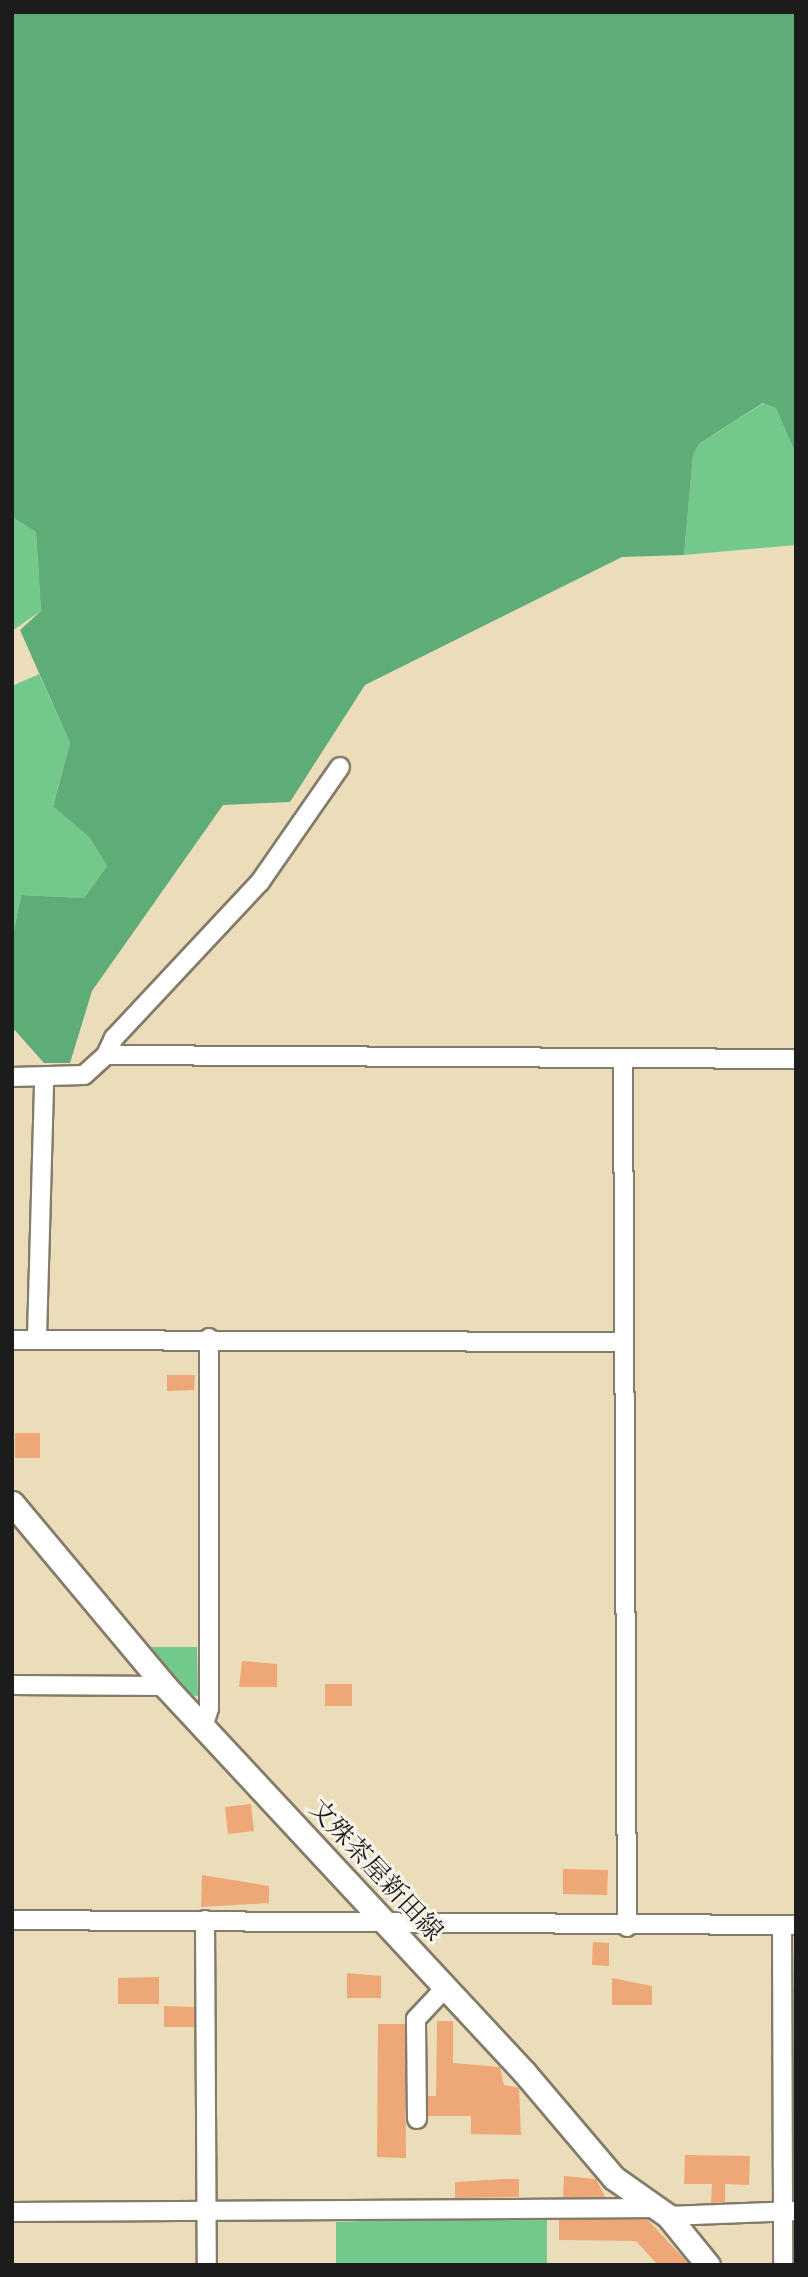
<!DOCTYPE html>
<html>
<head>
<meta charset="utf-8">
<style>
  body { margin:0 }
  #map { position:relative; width:808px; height:2277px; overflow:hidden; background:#ebddb9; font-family:"IM FELL English","Noto Serif JP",serif }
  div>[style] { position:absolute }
  .green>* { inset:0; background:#73c88c }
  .forest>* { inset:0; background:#5eac78 }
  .building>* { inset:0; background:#eea877 }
  .roads { filter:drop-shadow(2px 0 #847c6a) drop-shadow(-2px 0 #847c6a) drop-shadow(0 2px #847c6a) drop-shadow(0 -2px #847c6a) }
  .minor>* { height:18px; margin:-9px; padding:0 9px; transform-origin:9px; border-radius:9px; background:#fff }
  .major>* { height:23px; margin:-11.5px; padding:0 11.5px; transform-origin:11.5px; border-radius:11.5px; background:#fff }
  span { translate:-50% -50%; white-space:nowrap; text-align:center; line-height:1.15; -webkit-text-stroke:6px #f7f3e8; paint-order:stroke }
  .street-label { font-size:26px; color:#1c1c1c }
  .frame { position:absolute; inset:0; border:14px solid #1c1c1c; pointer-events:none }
</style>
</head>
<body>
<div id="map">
  <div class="green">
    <div style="clip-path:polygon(764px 403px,776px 408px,796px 455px,796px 545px,684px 555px,693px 455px,700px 443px)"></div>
    <div style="clip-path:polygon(12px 517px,36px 532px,41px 611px,12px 631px)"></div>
    <div style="clip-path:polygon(39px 674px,70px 743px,53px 805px,89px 837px,107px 866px,84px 898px,21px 895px,12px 940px,12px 686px)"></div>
    <div style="clip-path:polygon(142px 1647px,197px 1647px,198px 1696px,184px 1695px)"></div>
    <div style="clip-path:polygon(547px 2214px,547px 2265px,336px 2265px,336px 2222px)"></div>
  </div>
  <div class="forest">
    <div style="clip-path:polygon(12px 12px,796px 12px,796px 455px,776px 408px,763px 403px,700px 443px,693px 455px,684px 555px,622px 557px,365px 685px,290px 802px,223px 805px,92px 991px,70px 1063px,44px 1063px,12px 1027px,12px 940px,21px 895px,84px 898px,107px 866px,89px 837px,53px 806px,70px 743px,20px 630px,41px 611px,36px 532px,12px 517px)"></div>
  </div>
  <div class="building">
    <div style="clip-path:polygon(167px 1375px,195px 1375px,194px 1390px,167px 1391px)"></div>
    <div style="clip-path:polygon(15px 1433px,40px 1433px,40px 1458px,15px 1458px)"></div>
    <div style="clip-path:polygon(242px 1661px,277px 1664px,277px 1687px,239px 1687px)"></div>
    <div style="clip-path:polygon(325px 1684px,352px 1684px,352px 1706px,325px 1706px)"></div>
    <div style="clip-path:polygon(251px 1804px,254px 1831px,228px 1834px,225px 1807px)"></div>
    <div style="clip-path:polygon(563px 1869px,608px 1870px,607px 1895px,563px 1894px)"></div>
    <div style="clip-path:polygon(202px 1875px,269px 1886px,269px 1903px,201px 1907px)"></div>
    <div style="clip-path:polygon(593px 1942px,609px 1943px,609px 1966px,592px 1965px)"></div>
    <div style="clip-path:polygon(347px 1973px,381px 1976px,381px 1998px,347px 1998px)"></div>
    <div style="clip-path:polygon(159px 1977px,159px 2004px,118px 2004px,118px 1978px)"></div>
    <div style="clip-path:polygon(612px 1978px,652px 1986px,652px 2005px,612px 2005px)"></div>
    <div style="clip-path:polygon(164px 2006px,194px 2007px,194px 2027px,164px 2027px)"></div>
    <div style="clip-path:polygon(437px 2021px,453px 2021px,453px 2063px,500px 2067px,504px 2085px,519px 2088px,521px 2135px,471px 2134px,471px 2116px,428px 2116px,428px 2096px,436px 2096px)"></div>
    <div style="clip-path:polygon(378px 2024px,405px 2024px,406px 2158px,377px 2157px)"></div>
    <div style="clip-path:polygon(685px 2155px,750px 2156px,749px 2185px,725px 2184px,725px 2202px,711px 2203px,712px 2184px,684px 2184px)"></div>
    <div style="clip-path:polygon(564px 2176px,596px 2179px,605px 2197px,563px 2197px)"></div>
    <div style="clip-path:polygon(503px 2179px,519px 2179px,519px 2197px,455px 2198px,455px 2182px)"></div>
    <div style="clip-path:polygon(647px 2219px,690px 2265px,658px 2265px,636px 2241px,559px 2240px,559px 2220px)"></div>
  </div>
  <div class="roads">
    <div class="minor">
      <div style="left:106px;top:1055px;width:690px;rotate:0.33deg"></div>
      <div style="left:623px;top:1059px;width:868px;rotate:89.74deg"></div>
      <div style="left:12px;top:1077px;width:72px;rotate:-1.6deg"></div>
      <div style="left:84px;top:1075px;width:30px;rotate:-42deg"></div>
      <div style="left:106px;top:1055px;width:19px;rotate:-65deg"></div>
      <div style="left:114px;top:1038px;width:214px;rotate:-46.9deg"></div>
      <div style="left:260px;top:882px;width:140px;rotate:-55.2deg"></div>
      <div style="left:37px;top:1337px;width:258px;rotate:-88.4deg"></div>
      <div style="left:12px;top:1340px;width:612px;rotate:0.19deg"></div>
      <div style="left:12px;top:1685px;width:153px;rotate:0.4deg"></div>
      <div style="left:203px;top:1727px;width:20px;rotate:-72deg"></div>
      <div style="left:209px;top:1708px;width:370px;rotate:-90deg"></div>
      <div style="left:12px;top:1920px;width:784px;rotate:0.37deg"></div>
      <div style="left:205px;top:1920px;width:345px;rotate:89.7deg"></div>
      <div style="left:782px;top:1925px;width:340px;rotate:89.8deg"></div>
      <div style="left:417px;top:2119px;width:100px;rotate:-90.6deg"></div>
      <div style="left:416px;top:2019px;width:44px;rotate:-46.8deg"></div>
      <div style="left:12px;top:2212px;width:646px;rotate:-0.35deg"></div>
      <div style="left:668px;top:2216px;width:128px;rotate:-2.2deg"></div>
    </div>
    <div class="major">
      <div style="left:12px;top:1503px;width:239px;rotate:50.1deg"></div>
      <div style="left:165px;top:1686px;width:527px;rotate:47.08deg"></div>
      <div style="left:524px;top:2072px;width:139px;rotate:49.7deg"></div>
      <div style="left:614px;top:2178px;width:66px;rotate:35.1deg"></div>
      <div style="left:668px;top:2216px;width:63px;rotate:50.8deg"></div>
    </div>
  </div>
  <div class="street-label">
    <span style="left:375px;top:1871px;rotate:47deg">文殊茶屋新田線</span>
  </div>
  <div class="frame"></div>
</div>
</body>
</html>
